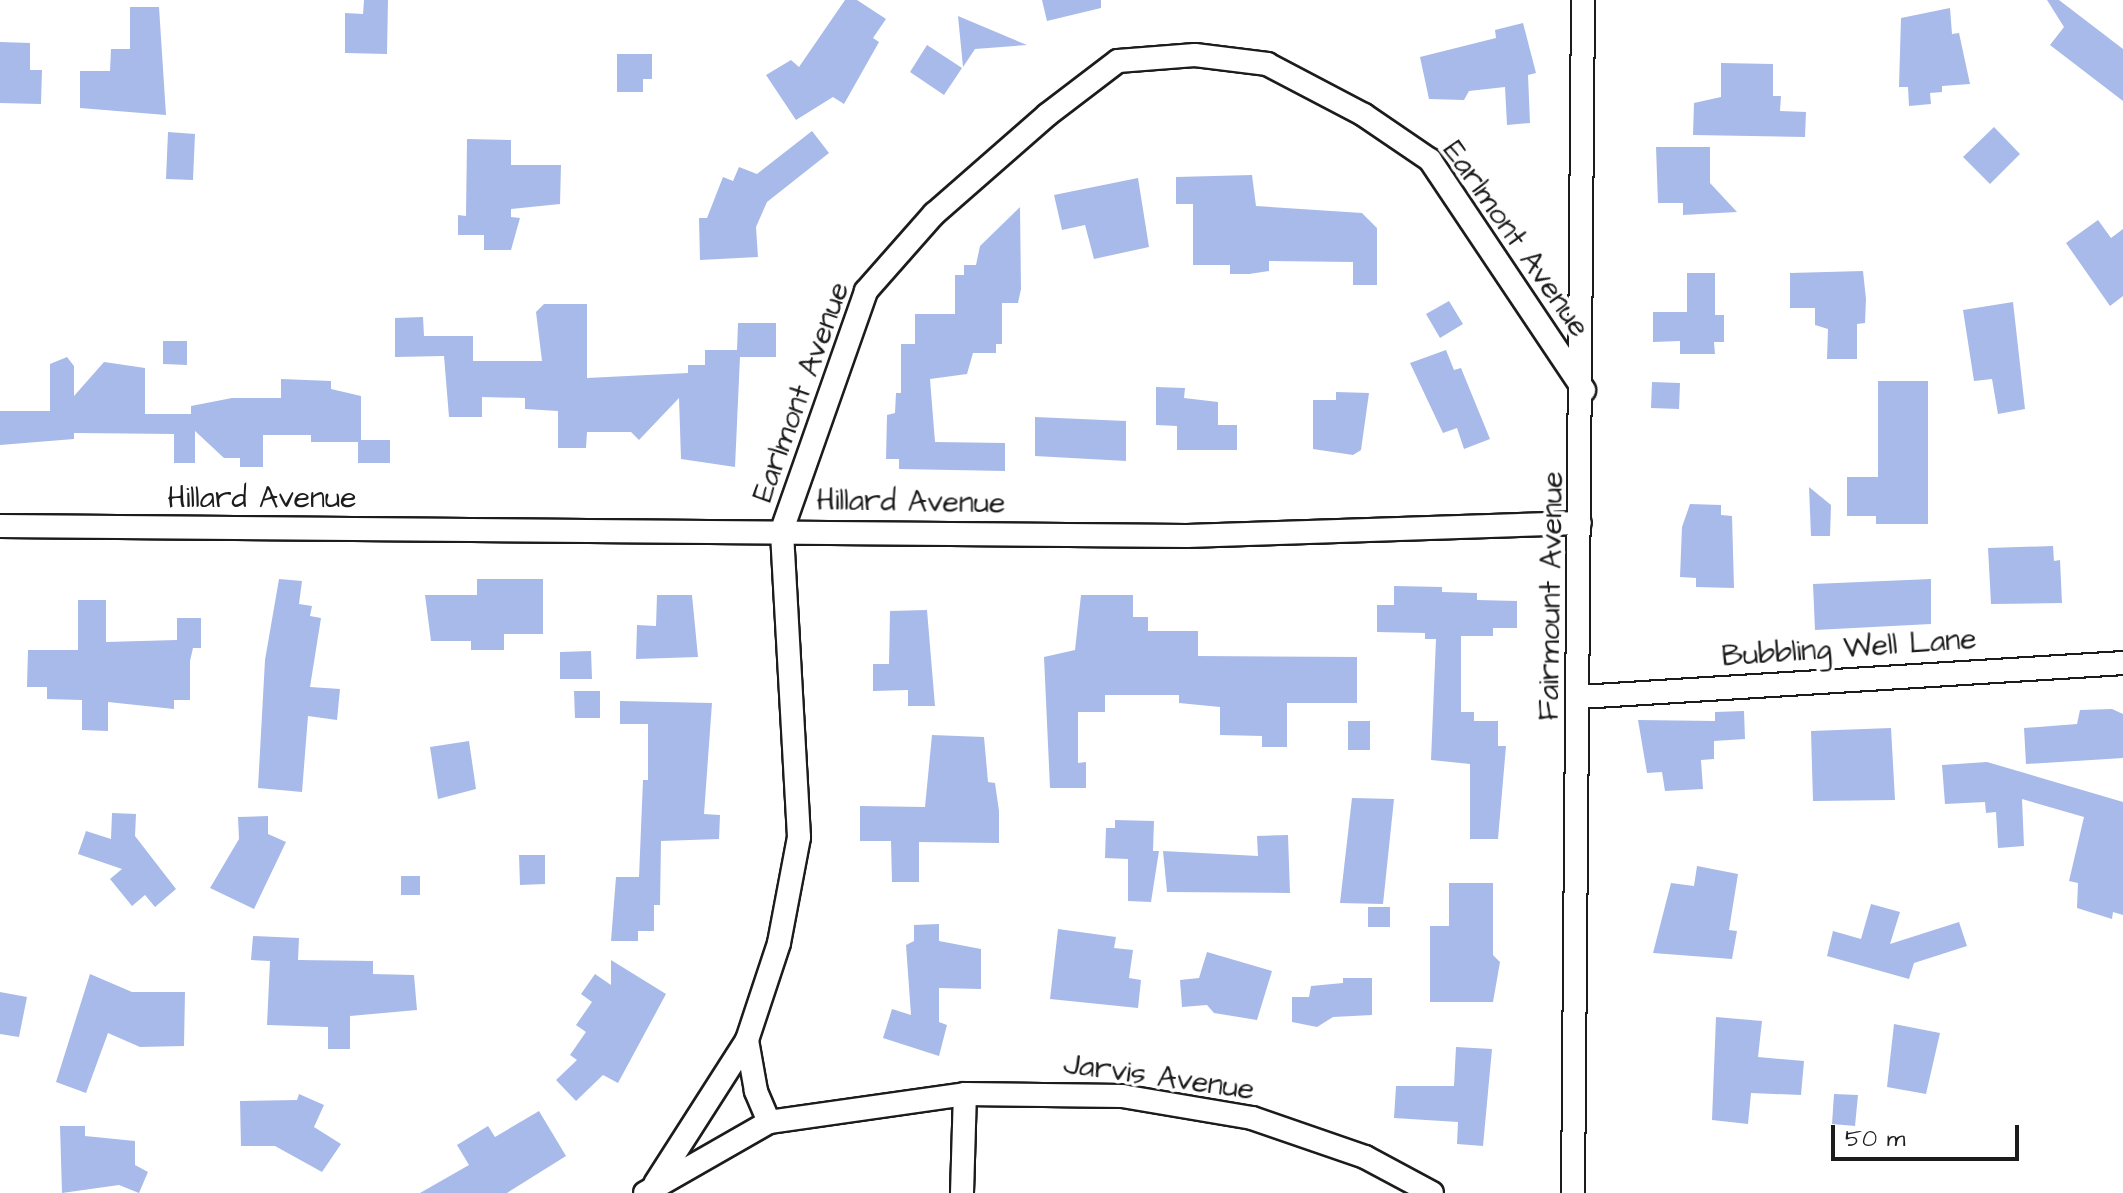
<!DOCTYPE html>
<html>
<head>
<meta charset="utf-8">
<style>
  body { margin:0 }
  #map { position:relative; width:2123px; height:1193px; overflow:hidden; background:#fff; font-family:"Architects Daughter",sans-serif }
  div>[style] { position:absolute }
  .building>* { inset:0; background:#a8bae9 }
  .roads { filter:drop-shadow(2px 0 #1c1c1c) drop-shadow(-2px 0 #1c1c1c) drop-shadow(0 2px #1c1c1c) drop-shadow(0 -2px #1c1c1c) }
  .minor>* { height:22px; margin:-11px; padding:0 11px; transform-origin:11px; border-radius:11px; background:#fff }
  span { translate:-50% -50%; white-space:nowrap; text-align:center; line-height:1.15; -webkit-text-stroke:7px #fff; paint-order:stroke }
  .street-label { font-size:30px; color:#1c1c1c }
  .scale { position:absolute; left:1831px; top:1125px; width:188px; height:36px; box-sizing:border-box; border:4px solid #1c1c1c; border-top:0; padding-left:10px; font-size:24px; line-height:28px; white-space:nowrap; color:#1c1c1c; -webkit-text-stroke:6px #fff; paint-order:stroke }
</style>
</head>
<body>
<div id="map">
  <div class="building">
    <div style="clip-path:polygon(364px 0,388px 0,387px 54px,345px 53px,345px 13px,363px 14px)"></div>
    <div style="clip-path:polygon(845px 0,857px 0,886px 19px,873px 38px,879px 42px,844px 104px,833px 97px,796px 120px,766px 75px,791px 60px,799px 67px)"></div>
    <div style="clip-path:polygon(1042px 0,1101px 0,1101px 8px,1047px 21px)"></div>
    <div style="clip-path:polygon(2047px 0,2059px 0,2123px 49px,2123px 101px,2050px 45px,2064px 27px)"></div>
    <div style="clip-path:polygon(130px 7px,159px 7px,166px 115px,80px 108px,80px 71px,110px 71px,111px 49px,130px 49px)"></div>
    <div style="clip-path:polygon(1950px 8px,1952px 34px,1959px 33px,1970px 84px,1942px 86px,1942px 92px,1930px 93px,1931px 104px,1909px 106px,1908px 87px,1899px 87px,1901px 18px)"></div>
    <div style="clip-path:polygon(958px 16px,1027px 45px,975px 49px,963px 67px)"></div>
    <div style="clip-path:polygon(1523px 23px,1536px 73px,1528px 75px,1530px 123px,1507px 125px,1505px 87px,1469px 91px,1464px 100px,1429px 99px,1420px 57px,1496px 38px,1495px 30px)"></div>
    <div style="clip-path:polygon(0 42px,30px 43px,30px 70px,42px 70px,41px 104px,0 103px)"></div>
    <div style="clip-path:polygon(927px 45px,962px 68px,944px 95px,910px 72px)"></div>
    <div style="clip-path:polygon(617px 54px,652px 54px,652px 79px,643px 79px,643px 92px,617px 92px)"></div>
    <div style="clip-path:polygon(1721px 63px,1773px 64px,1773px 96px,1781px 96px,1780px 111px,1806px 112px,1805px 137px,1693px 135px,1694px 103px,1721px 97px)"></div>
    <div style="clip-path:polygon(1994px 127px,2020px 154px,1990px 184px,1963px 157px)"></div>
    <div style="clip-path:polygon(812px 131px,829px 153px,767px 202px,756px 227px,758px 257px,700px 260px,699px 218px,707px 218px,723px 177px,733px 181px,739px 167px,757px 174px)"></div>
    <div style="clip-path:polygon(168px 132px,195px 134px,193px 180px,166px 179px)"></div>
    <div style="clip-path:polygon(467px 139px,511px 140px,511px 165px,561px 165px,560px 204px,511px 209px,511px 217px,520px 218px,511px 250px,484px 250px,484px 235px,458px 235px,458px 215px,466px 216px)"></div>
    <div style="clip-path:polygon(1656px 147px,1710px 147px,1710px 183px,1737px 212px,1683px 215px,1683px 203px,1658px 203px)"></div>
    <div style="clip-path:polygon(1252px 175px,1256px 206px,1362px 213px,1377px 228px,1377px 285px,1353px 285px,1353px 262px,1269px 261px,1269px 271px,1249px 274px,1230px 274px,1230px 265px,1193px 265px,1193px 204px,1176px 204px,1176px 177px)"></div>
    <div style="clip-path:polygon(1138px 178px,1149px 247px,1094px 259px,1085px 225px,1062px 230px,1054px 195px)"></div>
    <div style="clip-path:polygon(1020px 207px,1021px 289px,1018px 303px,1002px 303px,1002px 344px,996px 344px,996px 353px,973px 353px,967px 374px,930px 379px,935px 442px,1005px 443px,1005px 471px,899px 469px,899px 459px,886px 459px,887px 415px,895px 413px,896px 393px,901px 393px,901px 344px,915px 344px,915px 314px,955px 314px,955px 275px,964px 275px,964px 265px,976px 265px,980px 246px)"></div>
    <div style="clip-path:polygon(2098px 220px,2111px 238px,2123px 229px,2123px 296px,2110px 306px,2066px 243px)"></div>
    <div style="clip-path:polygon(1863px 271px,1866px 299px,1865px 323px,1857px 324px,1857px 359px,1827px 359px,1828px 329px,1815px 325px,1815px 308px,1790px 308px,1790px 273px)"></div>
    <div style="clip-path:polygon(1687px 273px,1715px 273px,1715px 315px,1724px 315px,1724px 342px,1714px 342px,1715px 354px,1680px 354px,1680px 341px,1653px 342px,1653px 312px,1687px 312px)"></div>
    <div style="clip-path:polygon(1449px 301px,1463px 324px,1440px 338px,1426px 314px)"></div>
    <div style="clip-path:polygon(2013px 302px,2025px 409px,1998px 414px,1992px 379px,1974px 381px,1963px 310px)"></div>
    <div style="clip-path:polygon(544px 304px,587px 304px,587px 378px,688px 373px,688px 365px,705px 365px,705px 350px,737px 350px,738px 323px,776px 323px,776px 357px,740px 357px,735px 467px,681px 459px,679px 398px,639px 440px,631px 432px,587px 432px,586px 448px,558px 448px,558px 411px,525px 409px,525px 398px,482px 397px,482px 417px,449px 417px,444px 356px,395px 357px,395px 318px,423px 317px,424px 336px,473px 336px,473px 361px,542px 361px,536px 312px)"></div>
    <div style="clip-path:polygon(163px 341px,187px 341px,187px 365px,163px 364px)"></div>
    <div style="clip-path:polygon(1446px 350px,1454px 370px,1461px 368px,1490px 439px,1464px 449px,1457px 428px,1443px 433px,1410px 363px)"></div>
    <div style="clip-path:polygon(67px 357px,74px 366px,74px 396px,104px 362px,145px 368px,145px 414px,191px 414px,191px 406px,232px 398px,281px 398px,281px 379px,331px 381px,331px 389px,361px 396px,361px 440px,390px 440px,390px 463px,358px 463px,358px 442px,311px 442px,311px 435px,263px 435px,263px 467px,240px 467px,240px 458px,224px 458px,195px 431px,195px 463px,174px 463px,174px 434px,74px 433px,74px 439px,0 445px,0 411px,50px 411px,50px 364px)"></div>
    <div style="clip-path:polygon(1878px 381px,1928px 381px,1928px 524px,1876px 524px,1876px 516px,1847px 516px,1847px 477px,1878px 477px)"></div>
    <div style="clip-path:polygon(1652px 382px,1680px 383px,1679px 409px,1651px 408px)"></div>
    <div style="clip-path:polygon(1156px 387px,1185px 388px,1184px 398px,1218px 402px,1218px 425px,1237px 425px,1237px 450px,1177px 450px,1177px 426px,1156px 425px)"></div>
    <div style="clip-path:polygon(1336px 392px,1369px 393px,1361px 450px,1353px 455px,1313px 449px,1313px 400px,1336px 400px)"></div>
    <div style="clip-path:polygon(1035px 417px,1126px 421px,1126px 461px,1035px 456px)"></div>
    <div style="clip-path:polygon(1809px 487px,1831px 505px,1830px 536px,1811px 536px)"></div>
    <div style="clip-path:polygon(1690px 504px,1721px 505px,1721px 515px,1732px 516px,1734px 588px,1696px 587px,1696px 578px,1680px 577px,1682px 527px)"></div>
    <div style="clip-path:polygon(2053px 546px,2054px 561px,2060px 560px,2062px 603px,1991px 604px,1988px 548px)"></div>
    <div style="clip-path:polygon(279px 579px,302px 581px,299px 604px,312px 606px,310px 616px,321px 618px,310px 687px,340px 689px,337px 720px,308px 716px,302px 792px,258px 788px,265px 660px)"></div>
    <div style="clip-path:polygon(477px 579px,543px 579px,543px 634px,504px 634px,504px 650px,471px 650px,471px 641px,431px 641px,425px 595px,477px 595px)"></div>
    <div style="clip-path:polygon(1931px 579px,1931px 624px,1815px 630px,1813px 584px)"></div>
    <div style="clip-path:polygon(1394px 586px,1442px 587px,1442px 592px,1477px 593px,1477px 600px,1517px 601px,1517px 628px,1493px 628px,1493px 636px,1461px 636px,1461px 712px,1474px 712px,1474px 721px,1498px 721px,1498px 746px,1506px 746px,1498px 839px,1470px 839px,1470px 764px,1431px 760px,1436px 639px,1425px 639px,1425px 633px,1377px 632px,1377px 605px,1394px 605px)"></div>
    <div style="clip-path:polygon(657px 595px,692px 595px,698px 657px,636px 659px,637px 625px,656px 626px)"></div>
    <div style="clip-path:polygon(1081px 595px,1133px 595px,1133px 617px,1148px 617px,1148px 631px,1198px 631px,1198px 656px,1357px 657px,1357px 703px,1287px 703px,1287px 747px,1262px 747px,1262px 736px,1220px 735px,1220px 707px,1179px 703px,1179px 695px,1105px 695px,1105px 712px,1078px 712px,1078px 763px,1086px 762px,1086px 788px,1050px 788px,1044px 657px,1075px 650px)"></div>
    <div style="clip-path:polygon(78px 600px,106px 600px,106px 642px,177px 640px,177px 618px,201px 618px,201px 648px,193px 648px,190px 661px,190px 700px,174px 700px,174px 709px,108px 702px,108px 731px,82px 730px,82px 700px,47px 699px,47px 687px,27px 687px,28px 650px,78px 650px)"></div>
    <div style="clip-path:polygon(927px 610px,935px 706px,908px 706px,908px 690px,873px 691px,873px 664px,889px 664px,890px 611px)"></div>
    <div style="clip-path:polygon(591px 651px,592px 679px,560px 679px,560px 652px)"></div>
    <div style="clip-path:polygon(574px 691px,600px 691px,600px 718px,575px 718px)"></div>
    <div style="clip-path:polygon(620px 701px,712px 703px,704px 814px,720px 815px,719px 839px,661px 841px,660px 905px,654px 905px,654px 931px,638px 931px,638px 941px,611px 941px,616px 877px,639px 877px,643px 780px,648px 780px,648px 724px,620px 724px)"></div>
    <div style="clip-path:polygon(2112px 709px,2123px 714px,2123px 758px,2026px 764px,2024px 728px,2077px 724px,2080px 710px)"></div>
    <div style="clip-path:polygon(1744px 711px,1745px 739px,1714px 741px,1714px 759px,1701px 760px,1703px 789px,1665px 791px,1662px 772px,1647px 773px,1638px 720px,1715px 721px,1715px 712px)"></div>
    <div style="clip-path:polygon(1348px 721px,1370px 721px,1370px 750px,1348px 750px)"></div>
    <div style="clip-path:polygon(1891px 728px,1895px 800px,1813px 801px,1811px 731px)"></div>
    <div style="clip-path:polygon(932px 735px,984px 737px,988px 782px,995px 783px,999px 811px,999px 843px,919px 842px,919px 882px,892px 882px,891px 841px,860px 841px,860px 806px,925px 807px)"></div>
    <div style="clip-path:polygon(469px 741px,476px 789px,438px 799px,430px 747px)"></div>
    <div style="clip-path:polygon(1987px 762px,2123px 802px,2123px 915px,2113px 912px,2112px 919px,2077px 908px,2078px 883px,2069px 881px,2084px 817px,2022px 799px,2024px 846px,1998px 848px,1996px 812px,1986px 813px,1985px 802px,1945px 804px,1942px 765px)"></div>
    <div style="clip-path:polygon(1352px 798px,1394px 799px,1383px 904px,1340px 903px)"></div>
    <div style="clip-path:polygon(112px 813px,136px 814px,135px 836px,176px 889px,155px 907px,145px 895px,132px 906px,110px 879px,122px 869px,78px 854px,86px 831px,111px 839px)"></div>
    <div style="clip-path:polygon(268px 816px,268px 834px,286px 842px,254px 909px,210px 888px,239px 839px,238px 817px)"></div>
    <div style="clip-path:polygon(1115px 820px,1154px 821px,1153px 851px,1159px 851px,1151px 902px,1128px 901px,1128px 859px,1105px 858px,1106px 828px,1115px 828px)"></div>
    <div style="clip-path:polygon(1288px 835px,1290px 893px,1167px 892px,1163px 851px,1258px 856px,1257px 836px)"></div>
    <div style="clip-path:polygon(519px 855px,545px 855px,545px 884px,520px 885px)"></div>
    <div style="clip-path:polygon(1697px 866px,1738px 874px,1729px 930px,1737px 931px,1732px 959px,1653px 953px,1671px 883px,1694px 886px)"></div>
    <div style="clip-path:polygon(401px 876px,420px 876px,420px 895px,401px 895px)"></div>
    <div style="clip-path:polygon(1449px 883px,1493px 883px,1493px 955px,1500px 962px,1493px 1002px,1430px 1002px,1430px 926px,1449px 926px)"></div>
    <div style="clip-path:polygon(1871px 904px,1900px 912px,1890px 944px,1959px 922px,1967px 946px,1914px 963px,1909px 979px,1827px 956px,1833px 931px,1861px 939px)"></div>
    <div style="clip-path:polygon(1368px 907px,1390px 907px,1390px 927px,1368px 927px)"></div>
    <div style="clip-path:polygon(939px 924px,939px 941px,981px 949px,981px 989px,939px 988px,939px 1022px,947px 1025px,939px 1056px,883px 1038px,892px 1009px,911px 1015px,906px 945px,914px 941px,914px 925px)"></div>
    <div style="clip-path:polygon(1058px 929px,1116px 937px,1114px 948px,1133px 950px,1129px 978px,1141px 980px,1138px 1008px,1050px 999px)"></div>
    <div style="clip-path:polygon(253px 936px,299px 938px,298px 960px,373px 961px,373px 974px,414px 975px,417px 1010px,350px 1016px,350px 1049px,328px 1049px,328px 1027px,267px 1025px,270px 961px,251px 960px)"></div>
    <div style="clip-path:polygon(1207px 952px,1272px 971px,1257px 1020px,1214px 1013px,1207px 1005px,1182px 1007px,1180px 980px,1199px 978px)"></div>
    <div style="clip-path:polygon(611px 960px,666px 994px,618px 1083px,603px 1075px,576px 1101px,556px 1080px,577px 1060px,570px 1055px,586px 1032px,576px 1025px,592px 1002px,581px 994px,595px 974px,611px 985px)"></div>
    <div style="clip-path:polygon(90px 974px,132px 992px,185px 992px,184px 1046px,140px 1047px,108px 1033px,86px 1093px,56px 1082px)"></div>
    <div style="clip-path:polygon(1343px 978px,1372px 978px,1372px 1015px,1333px 1017px,1317px 1027px,1292px 1022px,1292px 997px,1309px 997px,1311px 986px,1343px 983px)"></div>
    <div style="clip-path:polygon(0 992px,27px 997px,19px 1037px,0 1034px)"></div>
    <div style="clip-path:polygon(1716px 1017px,1762px 1021px,1758px 1057px,1804px 1061px,1801px 1095px,1751px 1093px,1748px 1124px,1712px 1120px)"></div>
    <div style="clip-path:polygon(1894px 1024px,1940px 1033px,1926px 1094px,1887px 1087px)"></div>
    <div style="clip-path:polygon(1456px 1047px,1492px 1049px,1483px 1146px,1457px 1144px,1458px 1122px,1394px 1118px,1396px 1086px,1454px 1086px)"></div>
    <div style="clip-path:polygon(299px 1094px,324px 1105px,314px 1127px,341px 1144px,322px 1172px,275px 1146px,241px 1146px,240px 1101px,297px 1100px)"></div>
    <div style="clip-path:polygon(1834px 1094px,1858px 1095px,1855px 1126px,1832px 1124px)"></div>
    <div style="clip-path:polygon(539px 1111px,566px 1156px,507px 1193px,420px 1193px,469px 1165px,457px 1145px,488px 1126px,495px 1137px)"></div>
    <div style="clip-path:polygon(60px 1126px,85px 1126px,85px 1136px,135px 1141px,135px 1165px,148px 1172px,139px 1193px,119px 1185px,62px 1193px)"></div>
  </div>
  <div class="roads">
    <div class="minor">
      <div style="left:0;top:526px;width:1187px;rotate:0.48deg"></div>
      <div style="left:1187px;top:536px;width:393px;rotate:-1.9deg"></div>
      <div style="left:1580px;top:697px;width:544px;rotate:-3.58deg"></div>
      <div style="left:769px;top:1122px;width:198px;rotate:-8.1deg"></div>
      <div style="left:965px;top:1094px;width:157px;rotate:0.7deg"></div>
      <div style="left:1122px;top:1096px;width:132px;rotate:9.6deg"></div>
      <div style="left:1252px;top:1118px;width:120px;rotate:19deg"></div>
      <div style="left:1365px;top:1157px;width:76px;rotate:28.2deg"></div>
      <div style="left:655px;top:1184px;width:171px;rotate:-57.4deg"></div>
      <div style="left:645px;top:1193px;width:143px;rotate:-29.8deg"></div>
      <div style="left:769px;top:1122px;width:34px;rotate:-113deg"></div>
      <div style="left:756px;top:1091px;width:52px;rotate:-100deg"></div>
      <div style="left:747px;top:1040px;width:102px;rotate:-71.7deg"></div>
      <div style="left:779px;top:943px;width:108px;rotate:-79.3deg"></div>
      <div style="left:799px;top:837px;width:307px;rotate:-93.2deg"></div>
      <div style="left:782px;top:530px;width:253px;rotate:-70.6deg"></div>
      <div style="left:866px;top:291px;width:103px;rotate:-48.6deg"></div>
      <div style="left:934px;top:214px;width:150px;rotate:-41.2deg"></div>
      <div style="left:1047px;top:115px;width:89px;rotate:-37.3deg"></div>
      <div style="left:1118px;top:61px;width:77px;rotate:-4.5deg"></div>
      <div style="left:1195px;top:55px;width:73px;rotate:7.1deg"></div>
      <div style="left:1267px;top:64px;width:110px;rotate:27.7deg"></div>
      <div style="left:1364px;top:115px;width:80px;rotate:34.3deg"></div>
      <div style="left:1430px;top:160px;width:277px;rotate:56.2deg"></div>
      <div style="left:962px;top:1193px;width:99px;rotate:-88.3deg"></div>
      <div style="left:1573px;top:1193px;width:1193px;rotate:-89.52deg"></div>
    </div>
  </div>
  <div class="street-label">
    <span style="left:1516px;top:239px;rotate:55deg">Earlmont Avenue</span>
    <span style="left:801px;top:392px;rotate:-70deg">Earlmont Avenue</span>
    <span style="left:262px;top:498px">Hillard Avenue</span>
    <span style="left:911px;top:502px;rotate:1deg">Hillard Avenue</span>
    <span style="left:1551px;top:596px;rotate:-89deg">Fairmount Avenue</span>
    <span style="left:1849px;top:648px;rotate:-4deg">Bubbling Well Lane</span>
    <span style="left:1159px;top:1077px;rotate:8deg">Jarvis Avenue</span>
  </div>
  <div class="scale">50 m</div>
</div>
</body>
</html>
